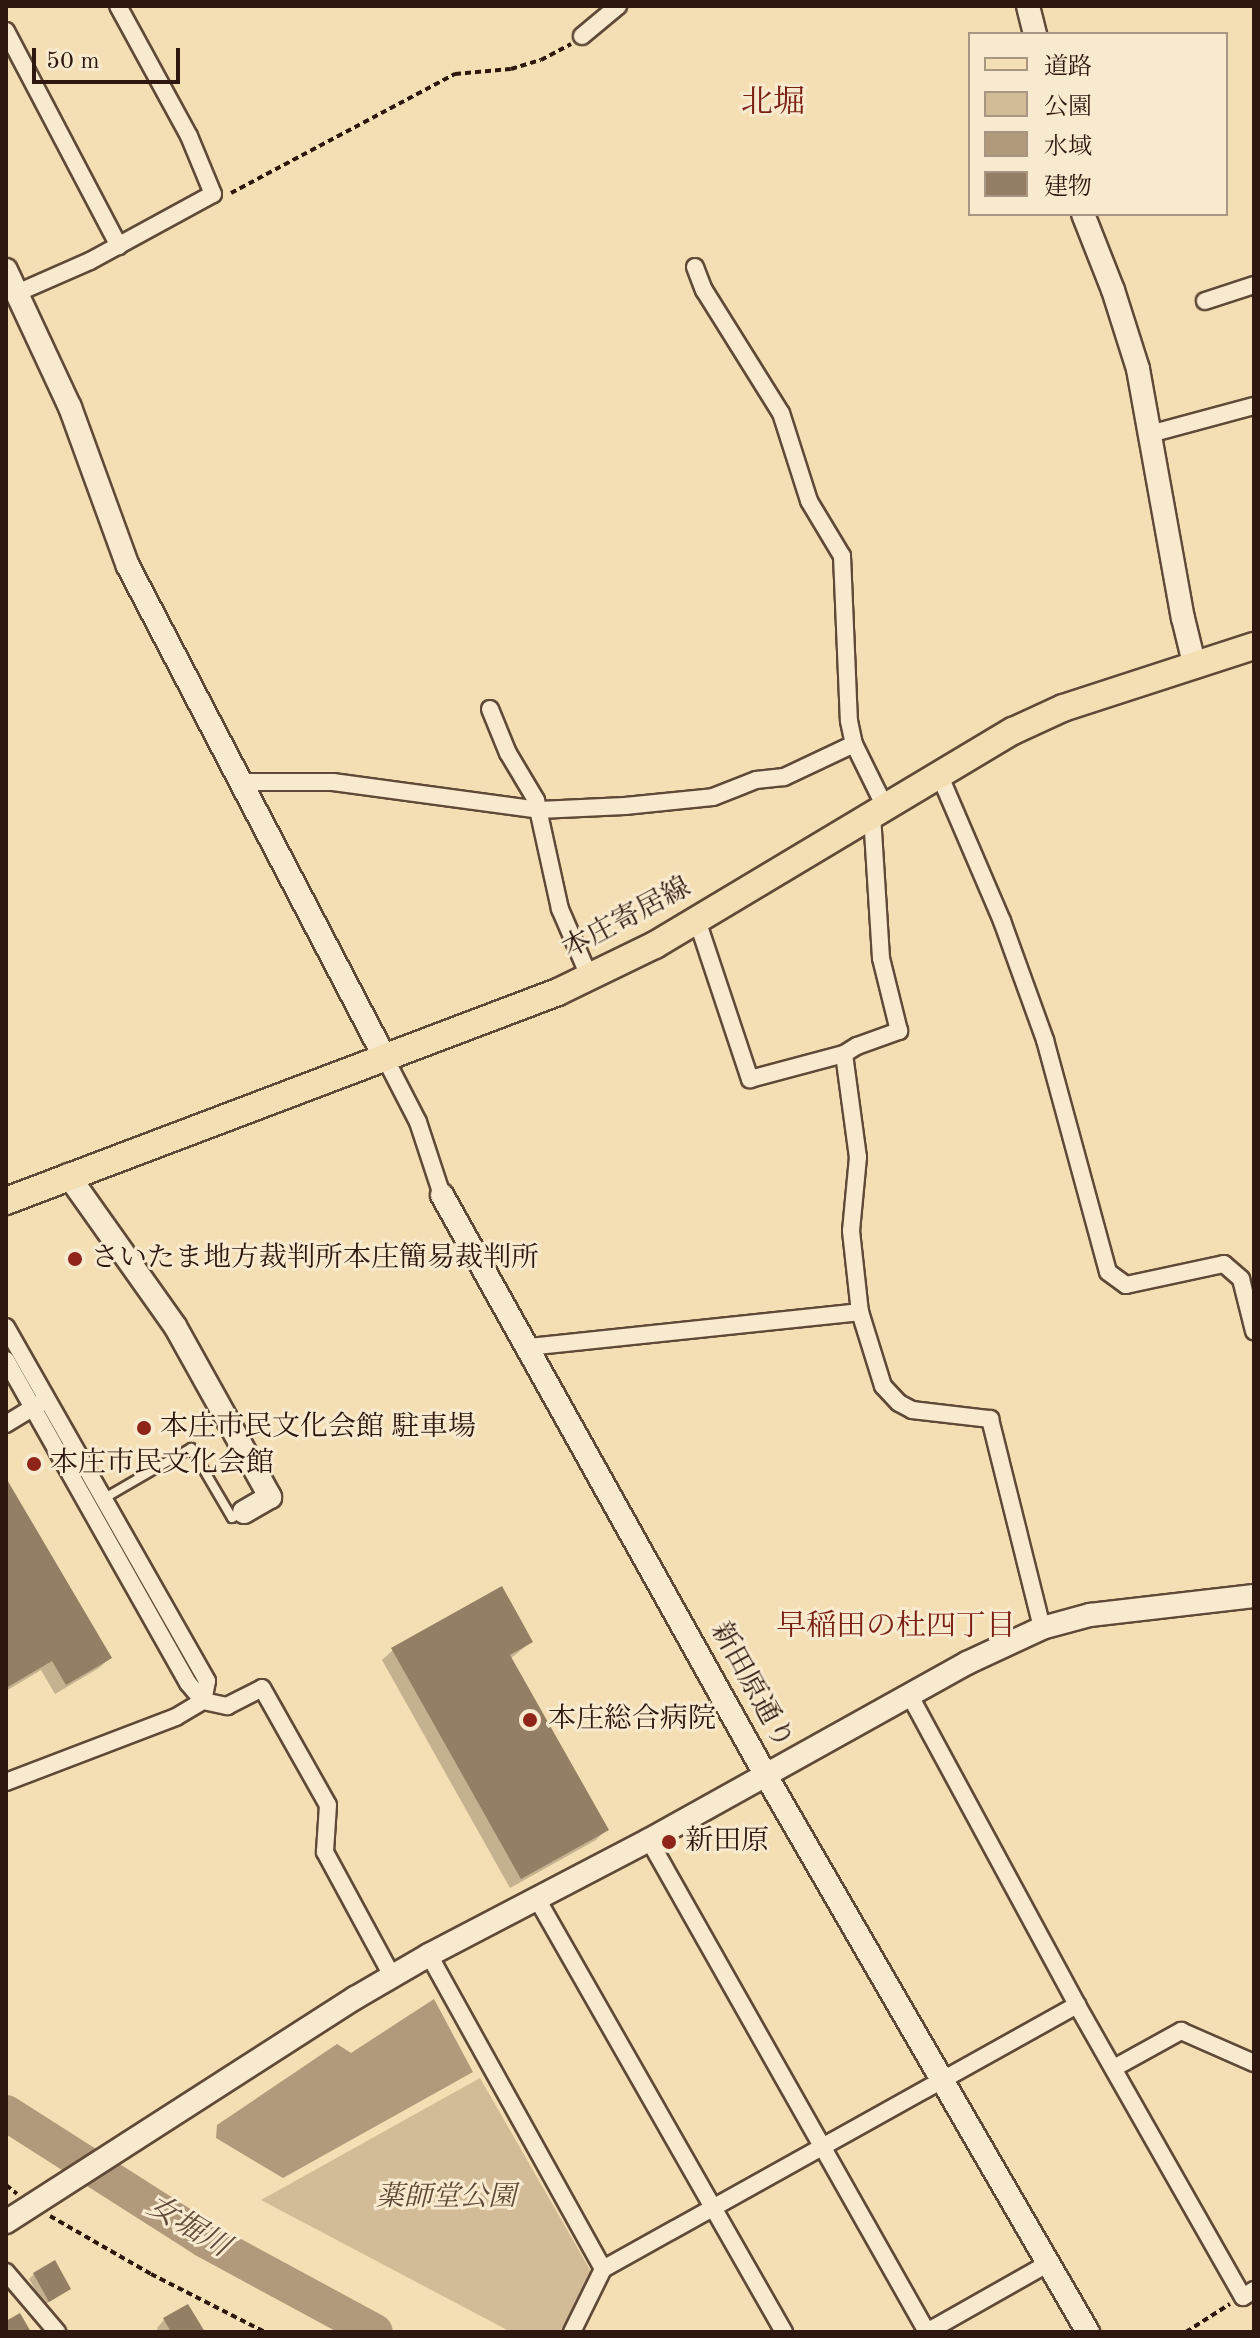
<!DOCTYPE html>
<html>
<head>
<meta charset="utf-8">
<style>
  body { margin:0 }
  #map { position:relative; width:1260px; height:2338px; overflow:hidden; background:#f4deb3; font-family:"Old Standard TT","Noto Serif JP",serif }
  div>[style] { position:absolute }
  .green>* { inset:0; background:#d2bc97 }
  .water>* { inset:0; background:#b09a7b }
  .shadow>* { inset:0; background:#0003 }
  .river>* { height:36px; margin:-18px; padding:0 18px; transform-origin:18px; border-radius:18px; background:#b09a7b }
  .building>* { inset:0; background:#947e64 }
  .path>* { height:4px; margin-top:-2px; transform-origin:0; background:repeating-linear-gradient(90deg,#2d170e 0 6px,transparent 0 10px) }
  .roads { filter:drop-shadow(2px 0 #5f4937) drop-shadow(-2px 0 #5f4937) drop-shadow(0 2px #5f4937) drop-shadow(0 -2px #5f4937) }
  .lane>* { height:8px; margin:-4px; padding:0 4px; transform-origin:4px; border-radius:4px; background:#f8eace }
  .street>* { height:16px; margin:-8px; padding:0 8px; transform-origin:8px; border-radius:8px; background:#f8eace }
  .secondary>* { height:22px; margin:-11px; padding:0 11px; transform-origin:11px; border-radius:11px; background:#f8eace }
  .primary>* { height:26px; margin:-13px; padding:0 13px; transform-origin:13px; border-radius:13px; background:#f4deb3 }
  .dots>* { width:22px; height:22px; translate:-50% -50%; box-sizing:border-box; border:4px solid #f8eace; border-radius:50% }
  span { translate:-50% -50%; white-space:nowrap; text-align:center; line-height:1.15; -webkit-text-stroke:6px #f8eace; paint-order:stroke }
  .street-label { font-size:28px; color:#2d170e }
  .poi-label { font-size:28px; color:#2d170e }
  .left { translate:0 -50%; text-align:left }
  .park-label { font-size:28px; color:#5f4937; font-style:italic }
  .neighbourhood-label { font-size:30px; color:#7a1f14 }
  .water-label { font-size:30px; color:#614b3a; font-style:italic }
  .quarter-label { font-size:32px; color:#7a1f14 }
  .frame { position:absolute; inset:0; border:8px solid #2d170e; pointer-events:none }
  .legend { position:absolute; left:968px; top:32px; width:260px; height:184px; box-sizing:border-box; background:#f8eace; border:2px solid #a79681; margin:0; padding:10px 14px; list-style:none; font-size:24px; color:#2d170e }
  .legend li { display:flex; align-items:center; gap:16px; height:40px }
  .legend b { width:40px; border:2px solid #a79681 }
  .scale { position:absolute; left:32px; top:48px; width:148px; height:36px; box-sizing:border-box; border:4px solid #2d170e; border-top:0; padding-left:10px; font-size:24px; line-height:28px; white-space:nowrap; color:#2d170e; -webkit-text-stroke:6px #f8eace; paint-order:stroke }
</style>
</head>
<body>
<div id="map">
  <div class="green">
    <div style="clip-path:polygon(480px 2078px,593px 2275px,564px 2332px,511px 2332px,261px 2200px)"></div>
  </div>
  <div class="water">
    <div style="clip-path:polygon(434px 1999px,473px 2072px,283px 2178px,216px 2138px,217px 2125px,337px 2044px,351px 2053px)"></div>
  </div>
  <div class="shadow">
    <div style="clip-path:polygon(6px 1482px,110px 1658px,99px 1668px,55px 1694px,41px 1670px,6px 1691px)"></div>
    <div style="clip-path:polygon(531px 1642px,510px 1659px,606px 1830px,596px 1840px,510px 1888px,382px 1660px,393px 1650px)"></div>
    <div style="clip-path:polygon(34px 2274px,69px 2289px,44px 2305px,29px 2279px)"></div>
    <div style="clip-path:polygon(164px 2320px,202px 2332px,159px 2332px,157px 2328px)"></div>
  </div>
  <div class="river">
    <div style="left:6px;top:2113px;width:236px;rotate:32.5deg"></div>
    <div style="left:205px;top:2240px;width:193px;rotate:28.4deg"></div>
  </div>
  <div class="building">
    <div style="clip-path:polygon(6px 1478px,112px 1658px,66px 1685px,52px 1661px,6px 1688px)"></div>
    <div style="clip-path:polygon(502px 1586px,533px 1642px,510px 1655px,609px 1830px,521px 1879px,391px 1648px)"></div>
    <div style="clip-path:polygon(55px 2260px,71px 2289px,49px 2302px,33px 2273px)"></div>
    <div style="clip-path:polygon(188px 2304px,205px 2332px,171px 2332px,163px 2318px)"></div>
    <div style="clip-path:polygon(20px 2313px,31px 2332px,6px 2332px,6px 2321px)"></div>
  </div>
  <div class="path">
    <div style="left:231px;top:193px;width:254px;rotate:-28deg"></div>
    <div style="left:455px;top:74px;width:56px;rotate:-5.1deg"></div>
    <div style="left:511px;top:69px;width:31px;rotate:-17deg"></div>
    <div style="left:541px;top:60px;width:34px;rotate:-28deg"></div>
    <div style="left:6px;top:2185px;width:14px;rotate:39deg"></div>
    <div style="left:50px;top:2216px;width:116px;rotate:29.9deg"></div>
    <div style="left:151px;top:2274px;width:128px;rotate:27deg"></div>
    <div style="left:1186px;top:2332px;width:52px;rotate:-32.5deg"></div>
  </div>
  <div class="roads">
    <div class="lane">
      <div style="left:103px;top:1499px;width:102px;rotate:-30.1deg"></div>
      <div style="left:191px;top:1448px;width:81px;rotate:59.6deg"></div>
      <div style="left:232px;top:1518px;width:12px;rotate:-31deg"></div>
    </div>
    <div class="street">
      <div style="left:6px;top:31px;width:243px;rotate:62.3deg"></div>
      <div style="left:582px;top:36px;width:47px;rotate:-39.8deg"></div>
      <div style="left:695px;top:267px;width:25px;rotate:69deg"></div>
      <div style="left:704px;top:290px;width:145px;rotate:58deg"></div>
      <div style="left:781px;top:413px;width:92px;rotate:72.3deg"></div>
      <div style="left:809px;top:501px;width:64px;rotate:59deg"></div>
      <div style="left:842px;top:556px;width:165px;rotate:87.6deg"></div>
      <div style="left:849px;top:721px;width:24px;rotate:78deg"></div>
      <div style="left:854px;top:744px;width:70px;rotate:63.8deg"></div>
      <div style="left:17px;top:293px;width:80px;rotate:-23.7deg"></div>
      <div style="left:90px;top:261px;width:140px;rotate:-28.6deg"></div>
      <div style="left:213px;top:194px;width:63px;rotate:-112.5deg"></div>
      <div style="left:189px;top:136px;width:148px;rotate:-118.6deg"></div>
      <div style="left:1205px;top:301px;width:52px;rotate:-18.1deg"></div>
      <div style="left:1150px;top:434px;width:108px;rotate:-15.1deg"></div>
      <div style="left:490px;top:709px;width:48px;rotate:67.8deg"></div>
      <div style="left:508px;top:753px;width:55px;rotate:59.2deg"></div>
      <div style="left:536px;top:800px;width:112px;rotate:77.6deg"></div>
      <div style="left:560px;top:909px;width:73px;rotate:66.6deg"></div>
      <div style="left:939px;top:774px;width:160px;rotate:66.8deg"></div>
      <div style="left:1002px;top:921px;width:127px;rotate:70.1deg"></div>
      <div style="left:1045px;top:1040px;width:240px;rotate:74.8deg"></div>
      <div style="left:1108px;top:1272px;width:22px;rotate:36deg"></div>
      <div style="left:1126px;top:1285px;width:100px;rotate:-12.1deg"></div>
      <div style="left:1224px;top:1264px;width:23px;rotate:41deg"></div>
      <div style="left:1241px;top:1279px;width:54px;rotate:76deg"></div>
      <div style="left:243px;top:782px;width:90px"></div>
      <div style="left:333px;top:782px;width:208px;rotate:7.7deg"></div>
      <div style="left:539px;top:810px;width:86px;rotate:-2.7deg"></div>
      <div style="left:625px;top:806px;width:88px;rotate:-5.8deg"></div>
      <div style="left:713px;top:797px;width:46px;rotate:-21.6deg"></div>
      <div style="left:756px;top:780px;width:28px;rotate:-6deg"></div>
      <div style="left:784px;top:777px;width:77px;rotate:-25.2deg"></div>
      <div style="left:697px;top:920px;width:168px;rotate:71.6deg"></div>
      <div style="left:750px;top:1079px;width:97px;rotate:-14.9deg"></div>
      <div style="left:844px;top:1054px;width:104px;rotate:82.3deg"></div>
      <div style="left:858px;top:1157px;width:74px;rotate:95.4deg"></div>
      <div style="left:851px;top:1231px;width:81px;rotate:83.7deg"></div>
      <div style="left:844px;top:1054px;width:15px;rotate:-32deg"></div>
      <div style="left:857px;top:1046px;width:45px;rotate:-19.7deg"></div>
      <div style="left:899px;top:1031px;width:75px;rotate:-103.9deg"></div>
      <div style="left:881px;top:958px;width:143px;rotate:-93.6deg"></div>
      <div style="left:385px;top:1058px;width:72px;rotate:62.7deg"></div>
      <div style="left:418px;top:1122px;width:77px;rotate:71.8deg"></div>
      <div style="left:6px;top:1327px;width:407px;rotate:60.4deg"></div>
      <div style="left:207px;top:1681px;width:20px;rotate:101deg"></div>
      <div style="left:528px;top:1347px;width:334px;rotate:-6deg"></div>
      <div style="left:860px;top:1312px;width:77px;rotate:72.7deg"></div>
      <div style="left:883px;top:1386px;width:23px;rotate:47deg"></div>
      <div style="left:899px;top:1403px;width:15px;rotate:28deg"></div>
      <div style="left:912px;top:1410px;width:79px;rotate:6.6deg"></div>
      <div style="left:990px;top:1419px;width:215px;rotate:76deg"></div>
      <div style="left:6px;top:1360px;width:371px;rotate:60.6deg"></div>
      <div style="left:188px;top:1683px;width:23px;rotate:50deg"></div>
      <div style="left:6px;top:1424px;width:42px;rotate:-31.4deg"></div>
      <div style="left:909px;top:1694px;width:353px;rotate:61.6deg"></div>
      <div style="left:1077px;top:2005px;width:336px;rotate:60.4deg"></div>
      <div style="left:1243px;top:2297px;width:13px;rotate:-32deg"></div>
      <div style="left:6px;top:1782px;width:182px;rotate:-20.9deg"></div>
      <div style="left:176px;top:1717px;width:31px;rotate:-31deg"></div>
      <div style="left:203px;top:1701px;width:25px;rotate:12deg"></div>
      <div style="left:227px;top:1706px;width:39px;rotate:-27deg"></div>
      <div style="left:262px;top:1688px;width:134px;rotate:60.6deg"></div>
      <div style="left:328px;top:1805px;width:47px;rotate:93.7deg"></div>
      <div style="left:325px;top:1852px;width:141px;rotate:61.6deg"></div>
      <div style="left:649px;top:1840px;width:565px;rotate:60.53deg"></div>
      <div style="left:536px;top:1897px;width:501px;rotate:60.31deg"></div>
      <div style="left:429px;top:1955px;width:359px;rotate:61deg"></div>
      <div style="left:603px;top:2269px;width:543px;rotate:-29.12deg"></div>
      <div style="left:1114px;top:2068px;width:77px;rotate:-28.9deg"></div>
      <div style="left:1181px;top:2031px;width:80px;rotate:23.7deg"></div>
      <div style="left:6px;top:2272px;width:79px;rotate:49.6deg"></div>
      <div style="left:572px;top:2332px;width:70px;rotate:-63.8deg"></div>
      <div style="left:927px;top:2332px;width:140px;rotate:-29.5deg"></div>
    </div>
    <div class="secondary">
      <div style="left:1028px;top:6px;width:29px;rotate:76deg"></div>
      <div style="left:1083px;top:214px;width:82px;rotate:68.5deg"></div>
      <div style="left:1113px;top:290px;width:83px;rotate:72.4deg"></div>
      <div style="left:1138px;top:369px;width:253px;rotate:79.8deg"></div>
      <div style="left:1183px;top:618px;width:46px;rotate:76.3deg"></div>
      <div style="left:6px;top:270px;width:151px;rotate:65deg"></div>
      <div style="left:70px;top:407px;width:169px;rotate:70deg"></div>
      <div style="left:128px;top:566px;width:555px;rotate:62.42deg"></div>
      <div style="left:68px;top:1175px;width:185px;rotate:54.7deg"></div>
      <div style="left:175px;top:1326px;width:196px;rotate:60.9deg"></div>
      <div style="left:270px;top:1497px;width:30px;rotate:150deg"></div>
      <div style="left:442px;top:1195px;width:663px;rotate:60.84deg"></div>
      <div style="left:765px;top:1774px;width:645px;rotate:59.94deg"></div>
      <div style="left:6px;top:2222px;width:415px;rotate:-32.7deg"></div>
      <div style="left:355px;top:1998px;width:86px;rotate:-30.2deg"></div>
      <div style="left:429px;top:1955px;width:248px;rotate:-27.6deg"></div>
      <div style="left:649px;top:1840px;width:364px;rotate:-29.1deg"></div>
      <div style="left:967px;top:1663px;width:83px;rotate:-25deg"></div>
      <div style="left:1042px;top:1628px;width:50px;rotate:-15.2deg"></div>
      <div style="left:1090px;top:1615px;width:165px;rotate:-6.6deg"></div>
    </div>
    <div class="primary">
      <div style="left:6px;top:1201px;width:590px;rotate:-20.74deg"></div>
      <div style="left:558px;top:992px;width:108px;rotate:-25.9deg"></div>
      <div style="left:655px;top:945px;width:417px;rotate:-30.9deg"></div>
      <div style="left:1013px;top:731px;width:55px;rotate:-24.7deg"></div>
      <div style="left:1063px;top:708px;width:201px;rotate:-18deg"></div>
    </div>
  </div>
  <div class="dots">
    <div style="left:75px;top:1259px;background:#8f2418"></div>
    <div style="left:144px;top:1428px;background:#8f2418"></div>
    <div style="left:34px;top:1464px;background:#8f2418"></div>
    <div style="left:530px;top:1720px;background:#8f2418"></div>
    <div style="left:669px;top:1842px;background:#8f2418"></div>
  </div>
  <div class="street-label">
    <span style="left:627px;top:919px;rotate:-28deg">本庄寄居線</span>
    <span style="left:751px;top:1686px;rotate:61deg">新田原通り</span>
  </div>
  <div class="poi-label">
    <span class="left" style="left:91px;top:1259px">さいたま地方裁判所本庄簡易裁判所</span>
    <span class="left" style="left:160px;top:1428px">本庄市民文化会館 駐車場</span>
    <span class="left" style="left:50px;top:1464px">本庄市民文化会館</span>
    <span class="left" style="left:548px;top:1720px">本庄総合病院</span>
    <span class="left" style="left:685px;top:1842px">新田原</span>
  </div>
  <div class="park-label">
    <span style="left:446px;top:2198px">薬師堂公園</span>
  </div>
  <div class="neighbourhood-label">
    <span style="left:896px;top:1627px">早稲田の杜四丁目</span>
  </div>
  <div class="water-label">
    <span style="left:188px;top:2227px;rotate:31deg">女堀川</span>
  </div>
  <div class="quarter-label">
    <span style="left:773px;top:104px">北堀</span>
  </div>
  <div class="frame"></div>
  <ul class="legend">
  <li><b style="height:10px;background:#f4deb3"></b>道路</li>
  <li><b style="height:22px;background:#d2bc97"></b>公園</li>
  <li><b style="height:22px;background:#b09a7b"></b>水域</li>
  <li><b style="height:22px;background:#947e64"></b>建物</li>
  </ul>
  <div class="scale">50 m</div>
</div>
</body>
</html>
